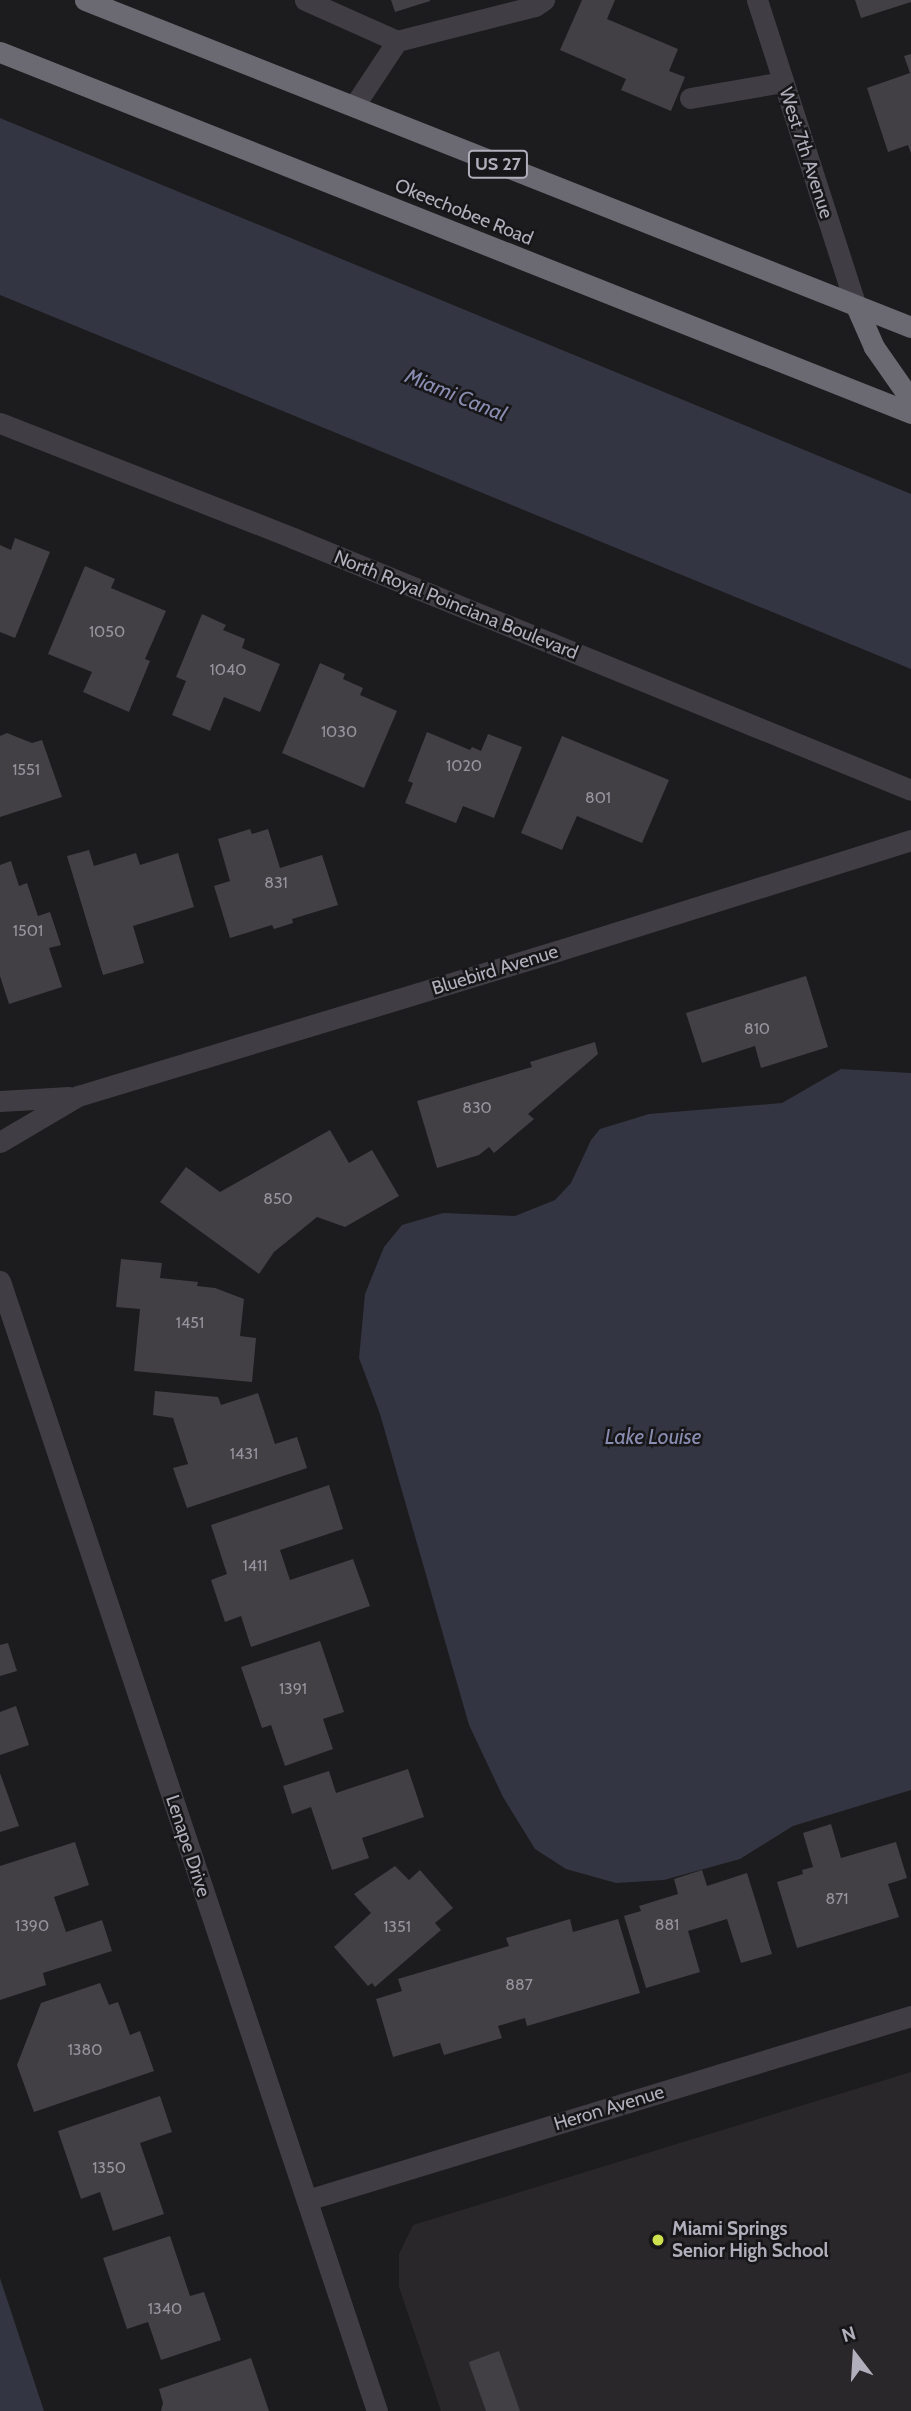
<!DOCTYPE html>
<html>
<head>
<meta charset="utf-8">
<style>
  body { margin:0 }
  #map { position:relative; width:911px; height:2411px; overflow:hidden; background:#1c1b1d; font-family:Cabin,sans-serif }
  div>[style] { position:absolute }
  .built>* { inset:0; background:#29272a }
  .water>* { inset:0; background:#343542 }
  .building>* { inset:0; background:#424044 }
  .minor>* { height:21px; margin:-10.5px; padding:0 10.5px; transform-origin:10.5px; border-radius:10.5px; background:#403e44 }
  .highway>* { height:21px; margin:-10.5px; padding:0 10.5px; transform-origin:10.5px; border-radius:10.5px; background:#6b6972 }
  .dots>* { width:19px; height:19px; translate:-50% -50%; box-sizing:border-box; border:4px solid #171618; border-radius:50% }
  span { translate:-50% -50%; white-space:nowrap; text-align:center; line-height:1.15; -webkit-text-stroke:5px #171618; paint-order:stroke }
  .number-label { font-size:16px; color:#95939d }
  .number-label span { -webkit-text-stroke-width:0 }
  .shield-label span { padding:2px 5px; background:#171618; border:2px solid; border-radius:5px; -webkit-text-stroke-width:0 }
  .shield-label { font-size:18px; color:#b1afbb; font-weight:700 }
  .street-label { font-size:19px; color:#b1afbb }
  .poi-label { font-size:19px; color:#b1afbb; font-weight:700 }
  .left { translate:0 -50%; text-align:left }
  .water-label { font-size:21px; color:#8a8db2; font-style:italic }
  .north { position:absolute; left:820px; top:2320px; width:70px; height:70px; -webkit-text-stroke:5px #171618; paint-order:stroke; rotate:343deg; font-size:19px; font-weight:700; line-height:28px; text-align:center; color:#b1afbb }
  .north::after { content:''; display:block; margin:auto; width:24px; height:32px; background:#b1afbb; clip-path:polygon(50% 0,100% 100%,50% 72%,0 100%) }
</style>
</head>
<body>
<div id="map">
  <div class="built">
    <div style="clip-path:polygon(911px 2072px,911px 2411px,441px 2411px,399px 2287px,399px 2254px,413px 2225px)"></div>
  </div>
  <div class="water">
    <div style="clip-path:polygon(0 118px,911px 494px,911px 669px,0 295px)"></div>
    <div style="clip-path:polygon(841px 1069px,911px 1073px,911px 1790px,793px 1826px,740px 1859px,664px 1880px,616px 1883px,566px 1869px,535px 1849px,503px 1797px,469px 1725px,380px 1414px,359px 1358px,365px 1294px,384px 1247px,402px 1225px,443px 1213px,515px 1216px,555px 1200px,571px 1183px,591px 1140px,600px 1129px,649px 1114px,782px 1103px)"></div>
    <div style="clip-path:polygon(0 2278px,44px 2411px,0 2411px)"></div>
  </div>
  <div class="building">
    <div style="clip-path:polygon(391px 0,430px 0,430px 1px,395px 12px)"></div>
    <div style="clip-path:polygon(582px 0,615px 0,607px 19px,678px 49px,669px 71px,685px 77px,671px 111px,621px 90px,626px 79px,560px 50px)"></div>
    <div style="clip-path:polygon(855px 0,911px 0,911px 2px,861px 18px)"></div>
    <div style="clip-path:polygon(911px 54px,911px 153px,908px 145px,888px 152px,867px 88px,910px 73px,904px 56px)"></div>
    <div style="clip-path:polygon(15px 538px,50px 552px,15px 638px,0 632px,0 545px,11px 550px)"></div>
    <div style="clip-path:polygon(85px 566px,115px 579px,111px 588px,166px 611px,145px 659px,150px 661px,129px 712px,83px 692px,92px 672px,48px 654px)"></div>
    <div style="clip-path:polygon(202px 614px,226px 625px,223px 630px,245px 639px,242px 648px,280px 664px,260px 712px,224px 697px,210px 731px,172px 715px,186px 681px,176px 677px)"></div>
    <div style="clip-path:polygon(320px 663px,345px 674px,343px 679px,363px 688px,360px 695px,397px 711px,364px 788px,282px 753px)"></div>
    <div style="clip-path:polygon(427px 732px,470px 750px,472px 747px,481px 751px,488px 734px,522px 747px,494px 818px,463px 806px,456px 823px,405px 803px,413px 783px,408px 781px)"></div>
    <div style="clip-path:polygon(7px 733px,32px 743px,42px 740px,62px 797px,0 817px,0 736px)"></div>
    <div style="clip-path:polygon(562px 736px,669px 780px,642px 843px,577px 816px,562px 850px,521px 833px)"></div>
    <div style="clip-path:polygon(250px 829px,252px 834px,268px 829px,280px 868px,322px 855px,338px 905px,292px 919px,293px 923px,274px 929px,272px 925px,230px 938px,214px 886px,230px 881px,218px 839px)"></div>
    <div style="clip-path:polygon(89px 850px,94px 866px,136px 853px,140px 865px,178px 853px,194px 907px,133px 926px,144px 963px,103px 975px,67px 856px)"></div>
    <div style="clip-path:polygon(11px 861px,19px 886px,27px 883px,38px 916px,50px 912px,61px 945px,49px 948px,62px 987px,9px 1004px,0 976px,0 865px)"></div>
    <div style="clip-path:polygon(806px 976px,828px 1047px,761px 1068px,755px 1046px,702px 1063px,686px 1013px)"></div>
    <div style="clip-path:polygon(595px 1042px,598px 1054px,528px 1114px,534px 1119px,494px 1153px,489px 1147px,479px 1155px,437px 1168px,417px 1101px,532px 1067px,530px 1062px)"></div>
    <div style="clip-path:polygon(330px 1130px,349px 1163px,372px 1150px,399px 1196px,345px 1227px,317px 1217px,274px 1252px,259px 1274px,160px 1202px,186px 1167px,220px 1192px)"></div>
    <div style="clip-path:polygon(121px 1259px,162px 1263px,160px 1278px,198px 1282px,197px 1286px,215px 1288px,244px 1299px,240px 1336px,256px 1338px,252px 1382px,134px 1371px,140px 1309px,116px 1307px)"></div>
    <div style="clip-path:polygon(155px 1391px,218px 1397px,221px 1405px,258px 1393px,275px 1444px,297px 1437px,307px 1468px,187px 1508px,173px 1468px,188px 1464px,173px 1418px,153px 1415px)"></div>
    <div style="clip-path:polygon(329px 1485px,343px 1529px,280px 1550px,290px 1580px,353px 1559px,370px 1606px,251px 1647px,241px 1616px,225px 1622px,211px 1580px,227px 1574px,211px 1525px)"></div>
    <div style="clip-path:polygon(320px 1641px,344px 1712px,323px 1719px,333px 1749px,285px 1766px,271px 1725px,262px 1728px,241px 1667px)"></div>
    <div style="clip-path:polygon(8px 1643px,17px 1671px,0 1676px,0 1645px)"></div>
    <div style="clip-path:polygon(16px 1706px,29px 1745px,0 1755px,0 1712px)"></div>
    <div style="clip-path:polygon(408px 1769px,424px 1817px,362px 1838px,369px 1858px,332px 1870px,311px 1807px,292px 1814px,283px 1786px,329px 1771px,336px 1793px)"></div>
    <div style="clip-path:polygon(0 1773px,19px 1826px,0 1832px)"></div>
    <div style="clip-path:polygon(831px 1824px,841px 1858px,896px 1842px,907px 1878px,888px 1884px,899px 1917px,797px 1948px,777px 1882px,803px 1874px,802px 1870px,813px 1867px,803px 1833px)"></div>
    <div style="clip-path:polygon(75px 1842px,89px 1885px,54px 1897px,66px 1932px,102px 1920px,112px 1951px,43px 1973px,46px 1985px,0 2000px,0 1866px)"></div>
    <div style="clip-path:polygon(395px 1866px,409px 1880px,420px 1870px,453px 1908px,435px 1923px,441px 1930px,375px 1987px,372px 1983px,368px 1986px,334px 1947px,371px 1913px,354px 1894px)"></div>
    <div style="clip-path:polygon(702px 1870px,707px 1886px,747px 1873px,772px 1954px,741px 1963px,727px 1919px,688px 1931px,700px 1972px,646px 1988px,624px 1916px,641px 1911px,639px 1906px,678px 1894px,674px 1879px)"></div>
    <div style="clip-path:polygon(570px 1919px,573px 1932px,618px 1919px,640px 1993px,527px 2026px,525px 2018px,498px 2026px,502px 2038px,444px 2055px,440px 2043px,393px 2057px,376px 1999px,402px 1991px,398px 1979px,509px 1946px,506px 1938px)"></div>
    <div style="clip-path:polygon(100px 1983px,109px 2005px,118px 2002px,130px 2035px,140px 2031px,154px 2071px,34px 2112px,17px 2065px,41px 2003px)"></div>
    <div style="clip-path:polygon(160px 2096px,172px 2132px,140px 2143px,164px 2214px,113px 2231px,100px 2192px,81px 2199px,58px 2131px)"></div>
    <div style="clip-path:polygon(170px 2236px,190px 2296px,204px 2292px,221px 2340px,161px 2360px,148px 2322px,127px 2329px,103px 2258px)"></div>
    <div style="clip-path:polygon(499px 2351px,520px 2411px,486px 2411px,470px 2366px,469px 2362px)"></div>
    <div style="clip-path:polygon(251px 2358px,269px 2411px,161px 2411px,163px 2403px,159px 2389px)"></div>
  </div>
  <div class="minor">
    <div style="left:305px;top:0;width:101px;rotate:24deg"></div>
    <div style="left:757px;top:0;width:322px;rotate:72.1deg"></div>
    <div style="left:690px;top:98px;width:94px;rotate:-9.8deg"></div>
    <div style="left:354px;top:106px;width:78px;rotate:-56.5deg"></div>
    <div style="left:397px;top:41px;width:142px;rotate:-14.2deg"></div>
    <div style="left:535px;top:6px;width:11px;rotate:-34deg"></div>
    <div style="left:0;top:423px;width:315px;rotate:21.4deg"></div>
    <div style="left:293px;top:538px;width:667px;rotate:22.18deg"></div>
    <div style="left:0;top:1101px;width:69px;rotate:-3.3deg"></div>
    <div style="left:0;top:1142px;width:91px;rotate:-30.5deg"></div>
    <div style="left:78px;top:1096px;width:500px;rotate:-16.84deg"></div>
    <div style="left:557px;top:951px;width:371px;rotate:-17.4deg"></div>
    <div style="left:0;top:1281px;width:1191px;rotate:71.55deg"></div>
    <div style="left:307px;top:2200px;width:631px;rotate:-16.94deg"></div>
  </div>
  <div class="highway">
    <div style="left:85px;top:0;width:888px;rotate:21.6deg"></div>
    <div style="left:0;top:52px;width:980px;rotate:21.62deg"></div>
    <div style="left:856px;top:306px;width:45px;rotate:66.3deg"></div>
    <div style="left:874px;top:347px;width:65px;rotate:55.1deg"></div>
  </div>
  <div class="dots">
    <div style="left:658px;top:2240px;background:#cee14f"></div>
  </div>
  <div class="number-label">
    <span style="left:107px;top:632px">1050</span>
    <span style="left:228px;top:670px">1040</span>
    <span style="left:339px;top:732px">1030</span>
    <span style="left:464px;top:766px">1020</span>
    <span style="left:26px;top:770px">1551</span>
    <span style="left:598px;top:798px">801</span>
    <span style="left:276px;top:883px">831</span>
    <span style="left:28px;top:931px">1501</span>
    <span style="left:757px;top:1029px">810</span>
    <span style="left:477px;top:1108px">830</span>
    <span style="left:278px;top:1199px">850</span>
    <span style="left:190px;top:1323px">1451</span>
    <span style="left:244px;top:1454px">1431</span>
    <span style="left:255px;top:1566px">1411</span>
    <span style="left:293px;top:1689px">1391</span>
    <span style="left:837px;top:1899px">871</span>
    <span style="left:667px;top:1925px">881</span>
    <span style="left:32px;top:1926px">1390</span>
    <span style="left:397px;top:1927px">1351</span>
    <span style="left:519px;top:1985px">887</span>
    <span style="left:85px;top:2050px">1380</span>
    <span style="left:109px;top:2168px">1350</span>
    <span style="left:165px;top:2309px">1340</span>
  </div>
  <div class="shield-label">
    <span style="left:498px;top:164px">US 27</span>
  </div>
  <div class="street-label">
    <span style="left:806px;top:153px;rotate:72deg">West 7th Avenue</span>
    <span style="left:464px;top:212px;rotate:22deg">Okeechobee Road</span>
    <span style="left:456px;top:605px;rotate:22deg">North Royal Poinciana Boulevard</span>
    <span style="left:495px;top:970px;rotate:-17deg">Bluebird Avenue</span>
    <span style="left:188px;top:1846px;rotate:72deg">Lenape Drive</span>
    <span style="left:609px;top:2108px;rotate:-17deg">Heron Avenue</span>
  </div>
  <div class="poi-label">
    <span class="left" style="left:672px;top:2240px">Miami Springs<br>Senior High School</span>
  </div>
  <div class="water-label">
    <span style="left:456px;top:395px;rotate:22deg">Miami Canal</span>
    <span style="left:653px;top:1437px">Lake Louise</span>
  </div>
  <div class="north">N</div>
</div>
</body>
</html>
